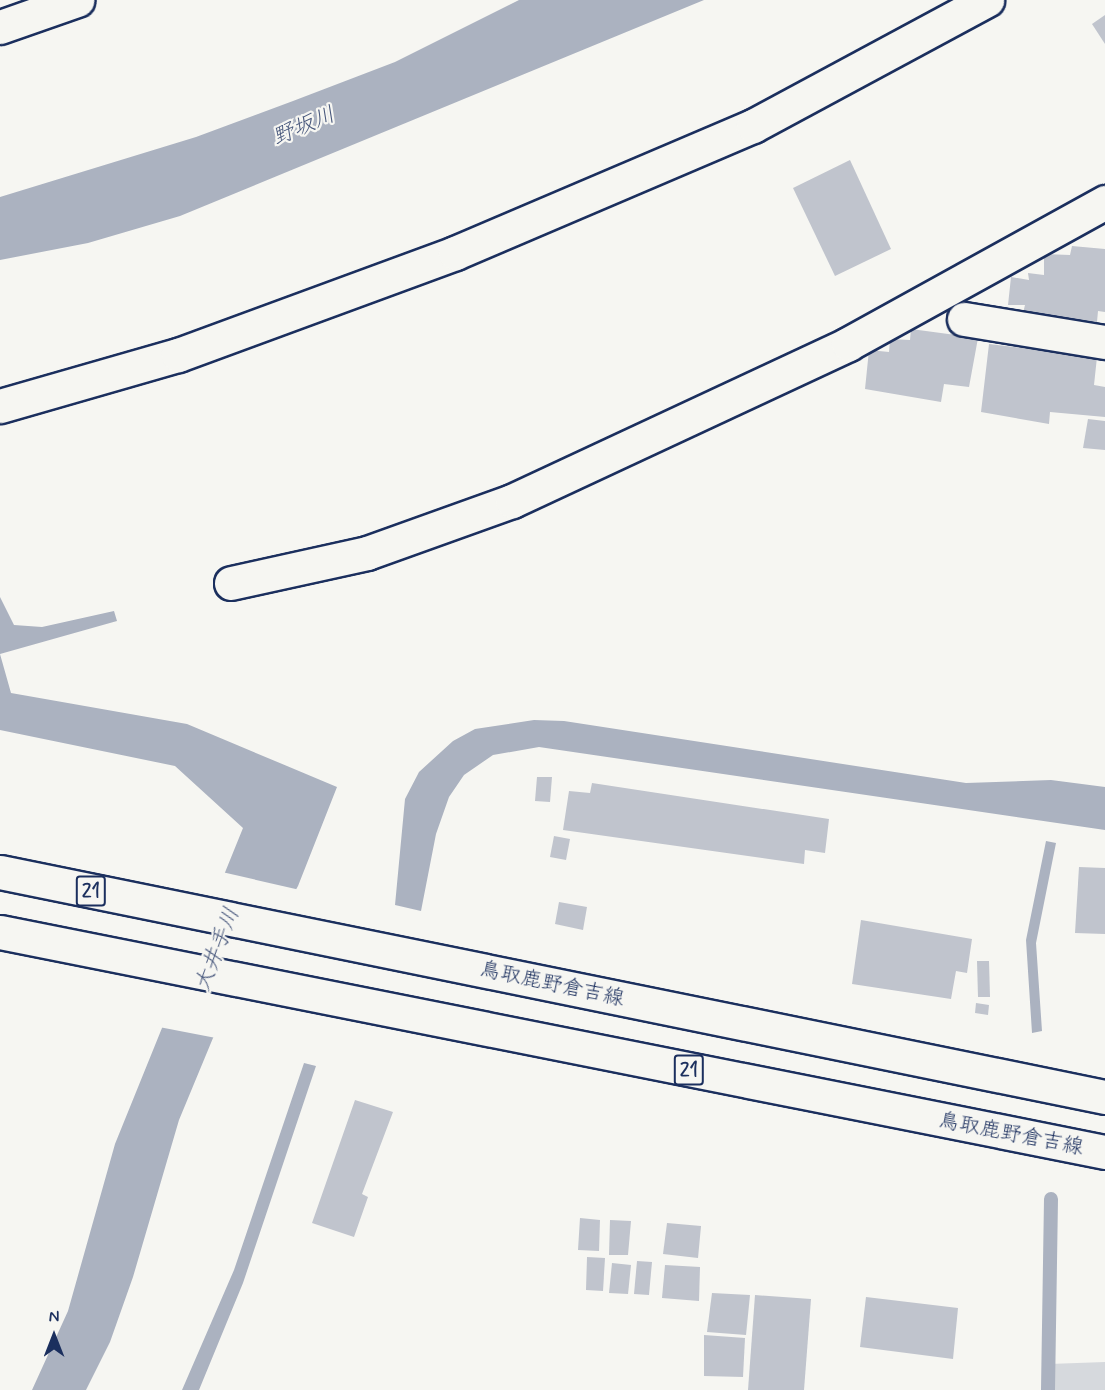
<!DOCTYPE html>
<html>
<head>
<meta charset="utf-8">
<style>
  body { margin:0 }
  #map { position:relative; width:1105px; height:1390px; overflow:hidden; background:#f6f6f2; font-family:Mynerve,"Klee One",sans-serif }
  div>[style] { position:absolute }
  .green>* { inset:0; background:#d6d9dd }
  .water>* { inset:0; background:#abb2c0 }
  .pier>* { inset:0; background:#f6f6f2 }
  .stream>* { height:14px; margin:-7px; padding:0 7px; transform-origin:7px; border-radius:7px; background:#abb2c0 }
  .building>* { inset:0; background:#c0c4cd }
  .roads { filter:drop-shadow(2px 0 #1b2f5e) drop-shadow(-2px 0 #1b2f5e) drop-shadow(0 2px #1b2f5e) drop-shadow(0 -2px #1b2f5e) }
  .street>* { height:33px; margin:-16.5px; padding:0 16.5px; transform-origin:16.5px; border-radius:16.5px; background:#f6f6f2 }
  .primary>* { height:33px; margin:-16.5px; padding:0 16.5px; transform-origin:16.5px; border-radius:16.5px; background:#f6f6f2 }
  span { translate:-50% -50%; white-space:nowrap; text-align:center; line-height:1.15; -webkit-text-stroke:4.5px #f6f6f2; paint-order:stroke }
  .shield-label span { padding:2px 4px; background:#f6f6f2; border:2px solid; border-radius:4px; -webkit-text-stroke-width:0 }
  .shield-label { font-size:20px; color:#1b2f5e; font-weight:700 }
  .street-label { font-size:21px; color:#1b2f5e }
  .water-label { font-size:22px; color:#46567b; font-style:italic }
  .north { position:absolute; left:24px; top:1306px; width:60px; height:60px; -webkit-text-stroke:4px #f6f6f2; paint-order:stroke; rotate:0deg; font-size:16px; font-weight:700; line-height:24px; text-align:center; color:#1b2f5e }
  .north::after { content:''; display:block; margin:auto; width:21px; height:27px; background:#1b2f5e; clip-path:polygon(50% 0,100% 100%,50% 72%,0 100%) }
</style>
</head>
<body>
<div id="map">
  <div class="green">
    <div style="clip-path:polygon(1105px 1362px,1105px 1390px,1049px 1390px,1049px 1364px)"></div>
  </div>
  <div class="water">
    <div style="clip-path:polygon(519px 0,704px 0,180px 216px,88px 243px,0 260px,0 197px,196px 137px,293px 101px,395px 62px)"></div>
    <div style="clip-path:polygon(0 597px,14px 625px,42px 627px,114px 611px,117px 621px,0 654px,11px 693px,187px 724px,337px 787px,298px 886px,213px 1038px,179px 1120px,133px 1277px,110px 1342px,86px 1390px,32px 1390px,68px 1311px,115px 1144px,243px 828px,175px 766px,0 730px)"></div>
    <div style="clip-path:polygon(534px 720px,564px 721px,966px 783px,1051px 780px,1105px 787px,1105px 830px,539px 747px,493px 755px,464px 775px,449px 797px,436px 834px,421px 911px,395px 905px,405px 799px,419px 772px,453px 741px,475px 729px)"></div>
    <div style="clip-path:polygon(1046px 841px,1056px 843px,1036px 943px,1042px 1031px,1032px 1033px,1026px 940px)"></div>
    <div style="clip-path:polygon(304px 1063px,316px 1066px,243px 1283px,199px 1390px,182px 1390px,234px 1270px)"></div>
  </div>
  <div class="pier">
    <div style="clip-path:polygon(222px 872px,300px 890px,216px 1038px,159px 1027px)"></div>
  </div>
  <div class="stream">
    <div style="left:1048px;top:1390px;width:191px;rotate:-89.1deg"></div>
  </div>
  <div class="building">
    <div style="clip-path:polygon(1105px 15px,1105px 44px,1092px 24px)"></div>
    <div style="clip-path:polygon(850px 160px,891px 249px,835px 276px,793px 188px)"></div>
    <div style="clip-path:polygon(1072px 246px,1105px 249px,1105px 312px,1098px 311px,1097px 322px,1023px 313px,1025px 305px,1008px 305px,1011px 277px,1029px 280px,1028px 273px,1044px 275px,1044px 254px,1070px 255px)"></div>
    <div style="clip-path:polygon(911px 329px,978px 338px,969px 387px,944px 384px,941px 402px,865px 389px,869px 350px,889px 352px,890px 339px,910px 340px)"></div>
    <div style="clip-path:polygon(989px 344px,1097px 357px,1094px 385px,1105px 387px,1105px 417px,1050px 412px,1049px 424px,981px 412px)"></div>
    <div style="clip-path:polygon(1088px 419px,1105px 421px,1105px 450px,1083px 448px)"></div>
    <div style="clip-path:polygon(537px 777px,552px 777px,550px 802px,535px 801px)"></div>
    <div style="clip-path:polygon(592px 783px,829px 819px,825px 853px,805px 850px,804px 864px,563px 830px,569px 791px,590px 793px)"></div>
    <div style="clip-path:polygon(554px 836px,570px 839px,566px 860px,550px 857px)"></div>
    <div style="clip-path:polygon(1079px 867px,1105px 868px,1105px 934px,1075px 933px)"></div>
    <div style="clip-path:polygon(559px 902px,587px 907px,583px 930px,555px 924px)"></div>
    <div style="clip-path:polygon(861px 920px,972px 939px,967px 973px,956px 971px,951px 999px,852px 984px)"></div>
    <div style="clip-path:polygon(977px 961px,989px 961px,990px 997px,978px 997px)"></div>
    <div style="clip-path:polygon(976px 1003px,989px 1005px,988px 1015px,975px 1013px)"></div>
    <div style="clip-path:polygon(355px 1100px,393px 1112px,362px 1194px,368px 1197px,354px 1237px,312px 1223px)"></div>
    <div style="clip-path:polygon(580px 1218px,600px 1220px,599px 1251px,578px 1250px)"></div>
    <div style="clip-path:polygon(610px 1220px,631px 1221px,628px 1255px,609px 1255px)"></div>
    <div style="clip-path:polygon(667px 1223px,701px 1226px,698px 1258px,663px 1254px)"></div>
    <div style="clip-path:polygon(587px 1257px,605px 1258px,603px 1291px,586px 1290px)"></div>
    <div style="clip-path:polygon(637px 1261px,652px 1262px,649px 1295px,634px 1294px)"></div>
    <div style="clip-path:polygon(612px 1263px,631px 1265px,628px 1294px,609px 1293px)"></div>
    <div style="clip-path:polygon(665px 1265px,700px 1267px,699px 1301px,662px 1298px)"></div>
    <div style="clip-path:polygon(712px 1293px,750px 1295px,746px 1335px,707px 1332px)"></div>
    <div style="clip-path:polygon(755px 1295px,811px 1299px,804px 1390px,748px 1390px)"></div>
    <div style="clip-path:polygon(866px 1297px,958px 1308px,953px 1359px,860px 1347px)"></div>
    <div style="clip-path:polygon(704px 1335px,745px 1338px,743px 1377px,704px 1376px)"></div>
  </div>
  <div class="roads">
    <div class="street">
      <div style="left:0;top:27px;width:82px;rotate:-19.3deg"></div>
      <div style="left:964px;top:319px;width:143px;rotate:9.3deg"></div>
      <div style="left:0;top:406px;width:185px;rotate:-16deg"></div>
      <div style="left:178px;top:355px;width:295px;rotate:-20.2deg"></div>
      <div style="left:455px;top:253px;width:324px;rotate:-23.1deg"></div>
      <div style="left:753px;top:126px;width:266px;rotate:-28.3deg"></div>
      <div style="left:231px;top:583px;width:139px;rotate:-12.4deg"></div>
      <div style="left:367px;top:553px;width:154px;rotate:-19.7deg"></div>
      <div style="left:512px;top:501px;width:371px;rotate:-25deg"></div>
      <div style="left:848px;top:344px;width:294px;rotate:-28.9deg"></div>
    </div>
    <div class="primary">
      <div style="left:0;top:872px;width:1128px;rotate:11.51deg"></div>
      <div style="left:0;top:932px;width:1127px;rotate:11.26deg"></div>
    </div>
  </div>
  <div class="shield-label">
    <span style="left:91px;top:891px">21</span>
    <span style="left:689px;top:1070px">21</span>
  </div>
  <div class="street-label">
    <span style="left:552px;top:984px;rotate:12deg">鳥取鹿野倉吉線</span>
    <span style="left:1011px;top:1134px;rotate:11deg">鳥取鹿野倉吉線</span>
  </div>
  <div class="water-label">
    <span style="left:304px;top:127px;rotate:-23deg">野坂川</span>
    <span style="left:218px;top:950px;rotate:-69deg">大井手川</span>
  </div>
  <div class="north">N</div>
</div>
</body>
</html>
